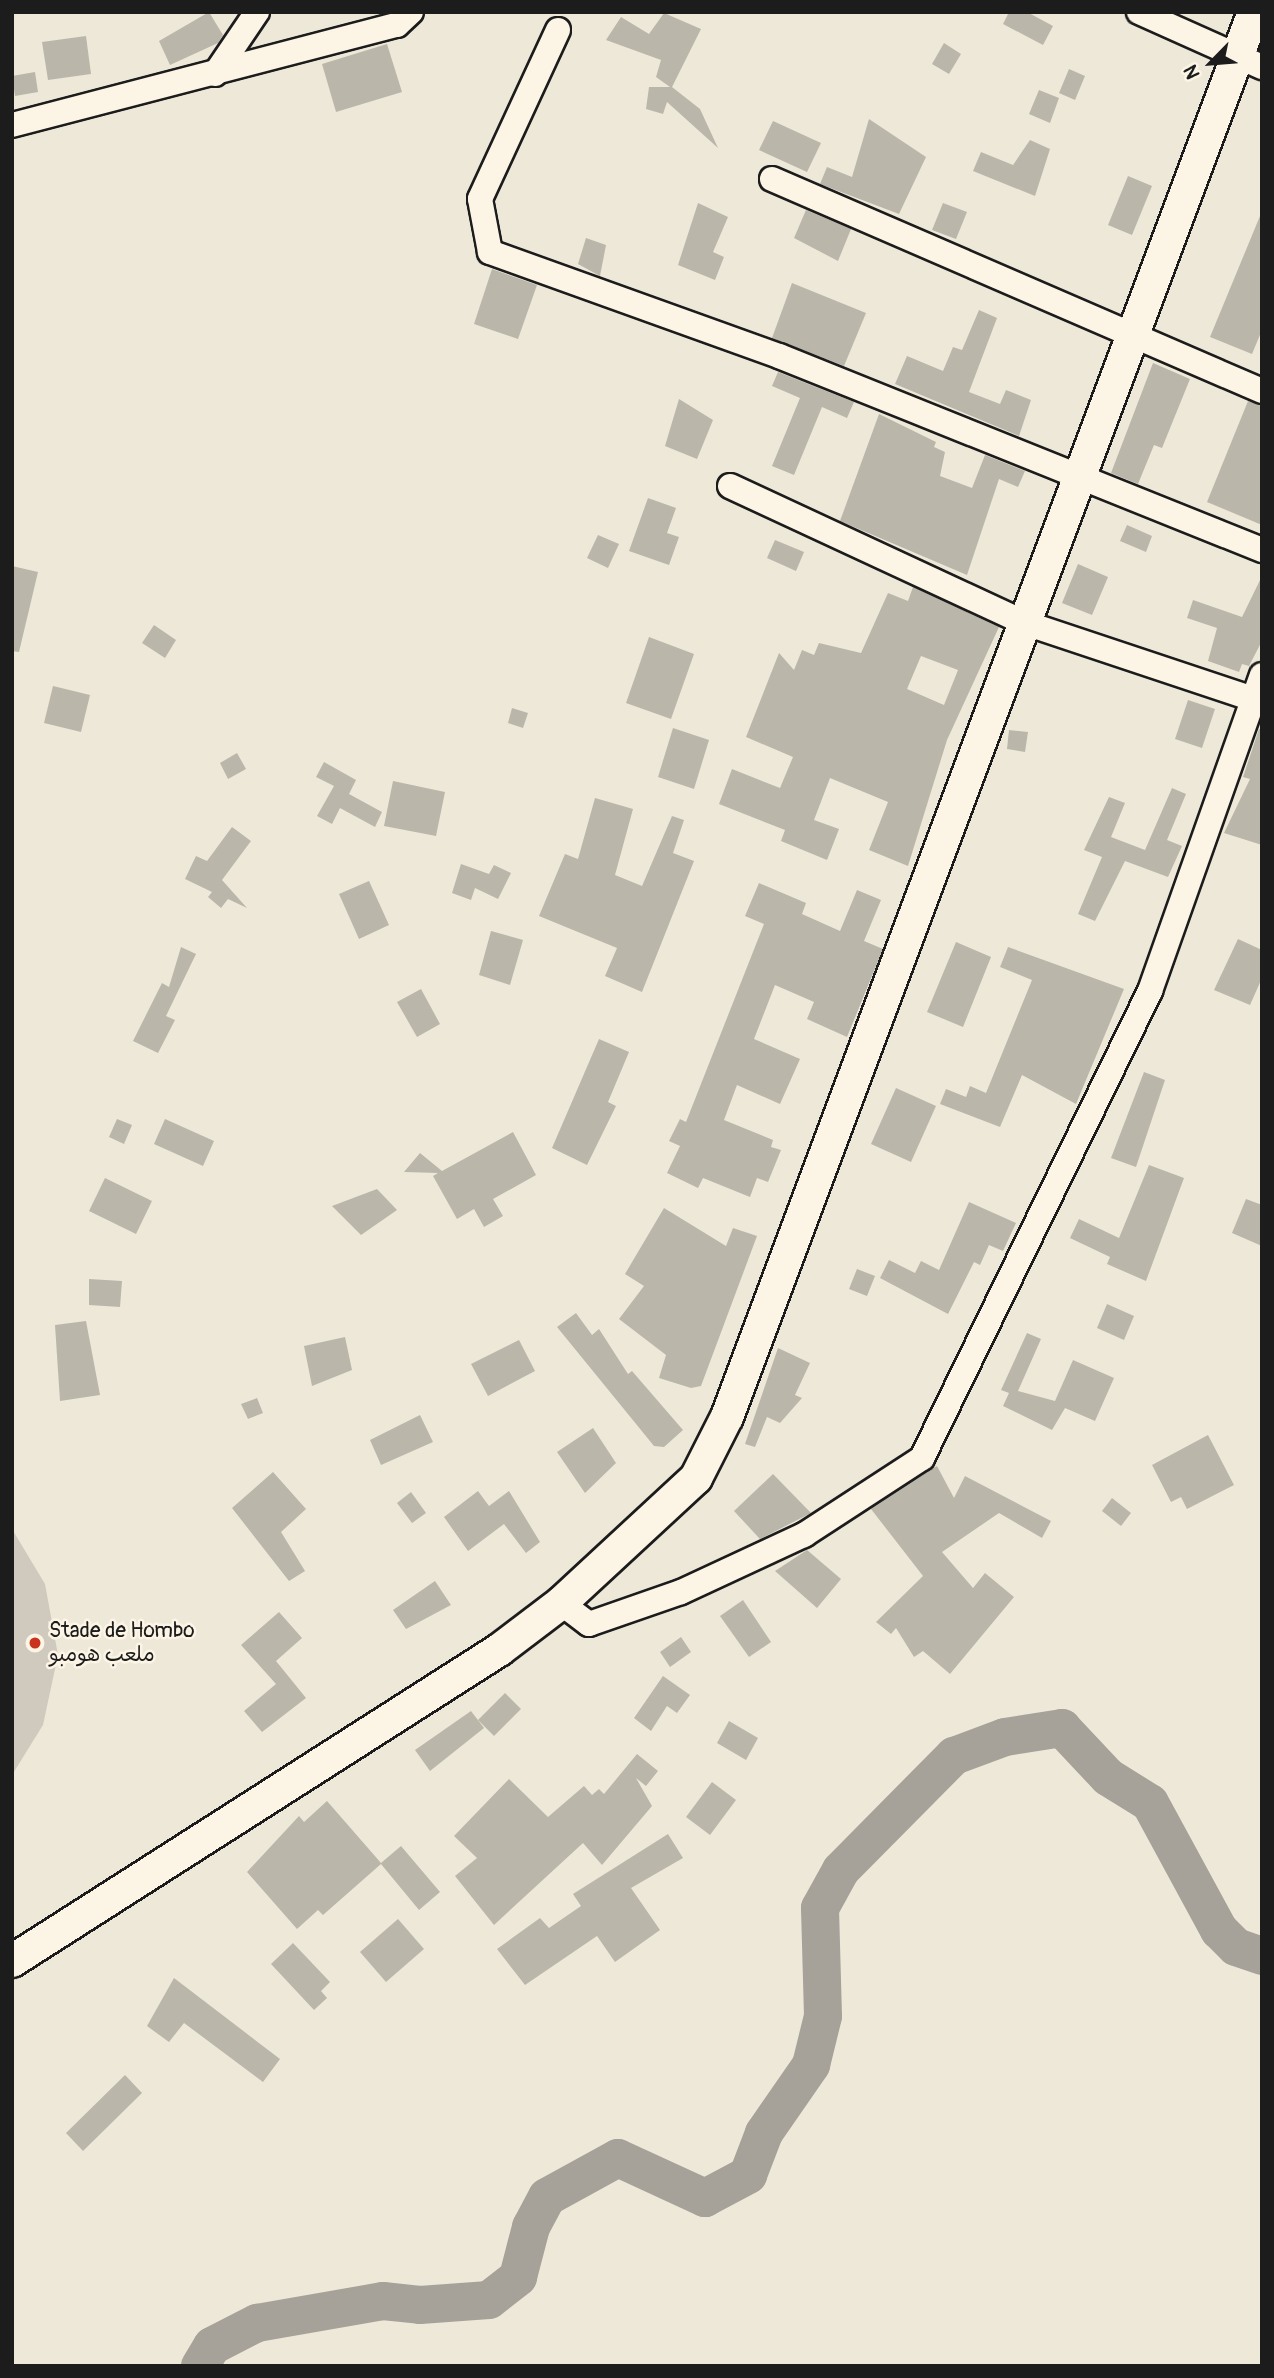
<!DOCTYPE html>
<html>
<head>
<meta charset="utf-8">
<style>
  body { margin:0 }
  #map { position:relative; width:1274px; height:2378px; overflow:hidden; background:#eee8d9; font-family:Pangolin,"Playpen Sans Arabic",sans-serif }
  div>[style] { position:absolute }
  .green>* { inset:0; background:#cfcabd }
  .river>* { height:38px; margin:-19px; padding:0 19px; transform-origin:19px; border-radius:19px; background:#a7a299 }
  .building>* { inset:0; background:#bab6aa }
  .roads { filter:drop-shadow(2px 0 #1c1c1c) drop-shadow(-2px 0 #1c1c1c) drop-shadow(0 2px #1c1c1c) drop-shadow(0 -2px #1c1c1c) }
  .minor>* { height:24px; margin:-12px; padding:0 12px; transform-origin:12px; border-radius:12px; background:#fcf5e5 }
  .tertiary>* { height:32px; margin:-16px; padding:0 16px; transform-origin:16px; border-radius:16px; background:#fcf5e5 }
  .dots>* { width:19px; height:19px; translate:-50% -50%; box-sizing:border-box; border:4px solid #fcf5e5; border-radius:50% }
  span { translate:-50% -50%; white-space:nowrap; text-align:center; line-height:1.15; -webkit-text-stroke:5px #fcf5e5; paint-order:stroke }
  .poi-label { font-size:21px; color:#1c1c1c }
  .left { translate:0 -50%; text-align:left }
  .frame { position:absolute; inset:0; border:14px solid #1c1c1c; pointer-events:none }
  .north { position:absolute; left:1176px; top:28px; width:70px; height:70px; -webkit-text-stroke:5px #fcf5e5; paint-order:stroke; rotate:245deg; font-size:19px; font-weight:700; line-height:28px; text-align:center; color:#1c1c1c }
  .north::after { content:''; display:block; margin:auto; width:24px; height:32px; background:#1c1c1c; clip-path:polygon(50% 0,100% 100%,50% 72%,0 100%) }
</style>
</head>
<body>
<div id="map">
  <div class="green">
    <div style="clip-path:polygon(12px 1529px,45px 1584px,58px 1655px,43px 1725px,12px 1775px)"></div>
  </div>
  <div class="river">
    <div style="left:200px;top:2366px;width:23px;rotate:-59deg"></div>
    <div style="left:212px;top:2346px;width:51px;rotate:-27.1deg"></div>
    <div style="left:257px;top:2323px;width:128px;rotate:-9.9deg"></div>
    <div style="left:383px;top:2301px;width:37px;rotate:6deg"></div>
    <div style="left:420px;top:2305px;width:69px;rotate:-4.1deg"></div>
    <div style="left:489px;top:2300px;width:37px;rotate:-38deg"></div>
    <div style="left:518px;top:2277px;width:52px;rotate:-75.4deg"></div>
    <div style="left:531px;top:2227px;width:34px;rotate:-62deg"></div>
    <div style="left:547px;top:2197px;width:81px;rotate:-28.8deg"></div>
    <div style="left:618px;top:2158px;width:96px;rotate:24.7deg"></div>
    <div style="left:705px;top:2198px;width:49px;rotate:-28.1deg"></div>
    <div style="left:748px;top:2175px;width:45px;rotate:-69.1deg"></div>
    <div style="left:764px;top:2133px;width:83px;rotate:-55.3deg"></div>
    <div style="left:811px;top:2065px;width:50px;rotate:-76.2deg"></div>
    <div style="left:823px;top:2016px;width:108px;rotate:-91.6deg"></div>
    <div style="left:820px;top:1908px;width:43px;rotate:-61.1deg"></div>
    <div style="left:841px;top:1870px;width:161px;rotate:-45.3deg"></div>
    <div style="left:954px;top:1756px;width:54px;rotate:-20.4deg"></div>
    <div style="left:1005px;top:1737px;width:58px;rotate:-9deg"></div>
    <div style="left:1062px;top:1728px;width:67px;rotate:46.8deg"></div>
    <div style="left:1108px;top:1777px;width:49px;rotate:31.8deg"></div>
    <div style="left:1150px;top:1803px;width:145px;rotate:61.5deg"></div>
    <div style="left:1219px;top:1930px;width:24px;rotate:45deg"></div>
    <div style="left:1236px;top:1947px;width:28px;rotate:19deg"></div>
  </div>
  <div class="building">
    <div style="clip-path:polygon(209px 12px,223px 35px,218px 43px,170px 65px,159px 41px)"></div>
    <div style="clip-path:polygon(1009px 12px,1027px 12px,1053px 26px,1043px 45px,1003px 24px)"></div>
    <div style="clip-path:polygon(664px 13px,701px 29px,672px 87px,700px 109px,718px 148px,667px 102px,663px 114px,646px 109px,649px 87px,670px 87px,656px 77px,661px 60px,606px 40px,621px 17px,649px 34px)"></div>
    <div style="clip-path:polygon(86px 36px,91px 74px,48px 80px,42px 42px)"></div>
    <div style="clip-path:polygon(944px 43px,961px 54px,949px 74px,932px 64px)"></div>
    <div style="clip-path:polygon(387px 44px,402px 92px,336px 112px,322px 64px)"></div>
    <div style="clip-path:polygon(1069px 69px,1085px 76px,1075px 100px,1059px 93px)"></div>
    <div style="clip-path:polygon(35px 72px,38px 92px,15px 96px,12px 76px)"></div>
    <div style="clip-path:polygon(1039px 90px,1059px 98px,1050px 123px,1029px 114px)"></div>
    <div style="clip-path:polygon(869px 119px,926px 157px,899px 214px,820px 184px,827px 167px,852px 177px)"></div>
    <div style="clip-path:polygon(773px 121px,821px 143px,807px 172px,759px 150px)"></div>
    <div style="clip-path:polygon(1030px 140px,1050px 149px,1035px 196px,973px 171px,981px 152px,1013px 165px)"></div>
    <div style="clip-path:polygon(1128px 176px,1152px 186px,1132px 235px,1108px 225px)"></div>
    <div style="clip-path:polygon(698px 203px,728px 217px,713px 252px,724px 257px,715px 280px,678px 265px)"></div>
    <div style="clip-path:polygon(943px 203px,967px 212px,956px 239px,932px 230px)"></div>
    <div style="clip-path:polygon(806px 210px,851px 229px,838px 261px,794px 238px)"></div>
    <div style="clip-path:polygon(1260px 216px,1262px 330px,1252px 354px,1210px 337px)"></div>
    <div style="clip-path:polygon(586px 238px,606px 245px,600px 276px,578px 264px)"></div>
    <div style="clip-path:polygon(492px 269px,537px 285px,518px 339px,474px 324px)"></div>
    <div style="clip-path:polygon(792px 283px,866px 313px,844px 366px,772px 338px)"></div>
    <div style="clip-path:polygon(979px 310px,997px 318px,969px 392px,1000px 404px,1006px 390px,1031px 400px,1019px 436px,895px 384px,907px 356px,943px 371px,953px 347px,962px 350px)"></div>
    <div style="clip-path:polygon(1153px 363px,1190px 379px,1162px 448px,1154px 445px,1138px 484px,1111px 473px)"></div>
    <div style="clip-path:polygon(778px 372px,854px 402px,847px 418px,822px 407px,794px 475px,772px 466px,800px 398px,772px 386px)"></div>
    <div style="clip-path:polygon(679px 399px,713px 420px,697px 459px,665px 446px)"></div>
    <div style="clip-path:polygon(1248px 401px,1262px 406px,1262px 525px,1207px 502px)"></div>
    <div style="clip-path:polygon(879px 414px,936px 442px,934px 447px,945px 452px,940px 476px,972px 488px,985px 455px,1025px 471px,1018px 487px,999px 479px,967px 575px,840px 521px)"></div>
    <div style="clip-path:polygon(648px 498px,676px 508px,667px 533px,679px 537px,669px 565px,629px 551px)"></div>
    <div style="clip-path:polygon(1127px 525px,1152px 536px,1146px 552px,1120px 541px)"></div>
    <div style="clip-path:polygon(598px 535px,619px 544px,608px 568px,587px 558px)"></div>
    <div style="clip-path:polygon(775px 540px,804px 552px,796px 571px,767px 558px)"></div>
    <div style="clip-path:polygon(1078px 564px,1108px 577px,1092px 615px,1062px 603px)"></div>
    <div style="clip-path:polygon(12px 566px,38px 572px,19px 652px,12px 651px)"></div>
    <div style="clip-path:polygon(1262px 576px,1262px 641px,1249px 666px,1242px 664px,1239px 672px,1208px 661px,1217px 628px,1187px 618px,1193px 600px,1242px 617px)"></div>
    <div style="clip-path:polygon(evenodd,913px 587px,999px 627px,947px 740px,908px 866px,869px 850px,888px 802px,830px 778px,814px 820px,839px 829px,827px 860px,781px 841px,785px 830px,719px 804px,732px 769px,780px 788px,793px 757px,746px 737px,779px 653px,794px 670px,802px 650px,814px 655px,819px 643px,861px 653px,888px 593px,908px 601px,913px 587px,921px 656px,958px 670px,944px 705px,907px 689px,921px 656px)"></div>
    <div style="clip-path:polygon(154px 625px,176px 640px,165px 658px,142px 643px)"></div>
    <div style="clip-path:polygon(649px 637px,694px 654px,671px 719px,626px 703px)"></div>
    <div style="clip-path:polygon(53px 686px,90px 695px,81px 732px,44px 723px)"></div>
    <div style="clip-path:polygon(1188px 700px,1215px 709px,1202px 748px,1175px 739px)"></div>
    <div style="clip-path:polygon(512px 708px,528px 713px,523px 728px,508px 723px)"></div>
    <div style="clip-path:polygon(673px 728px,709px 740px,694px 789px,658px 777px)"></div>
    <div style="clip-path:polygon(1259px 729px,1262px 729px,1262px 845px,1224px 833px,1250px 779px,1243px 777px)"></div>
    <div style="clip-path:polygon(1009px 730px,1028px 732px,1025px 752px,1007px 749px)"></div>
    <div style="clip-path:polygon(237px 753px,246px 769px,228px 779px,220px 763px)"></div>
    <div style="clip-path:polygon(324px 762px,356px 780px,349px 794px,382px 812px,375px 827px,340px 808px,332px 824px,317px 816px,334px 786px,316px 777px)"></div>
    <div style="clip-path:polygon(393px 781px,445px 792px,436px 836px,384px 826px)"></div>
    <div style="clip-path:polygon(1172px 788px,1186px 794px,1167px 840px,1182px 846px,1168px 877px,1125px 861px,1095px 921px,1078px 914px,1102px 857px,1084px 850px,1109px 797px,1125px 803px,1111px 837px,1145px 850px)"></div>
    <div style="clip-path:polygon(595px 798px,633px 809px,615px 875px,642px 886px,672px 816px,684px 820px,673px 853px,694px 861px,642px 992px,605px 976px,617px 948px,539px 916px,565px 854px,578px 859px)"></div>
    <div style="clip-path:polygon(232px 827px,251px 841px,222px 880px,247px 908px,228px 899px,221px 908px,208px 897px,212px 892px,185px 879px,196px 856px,207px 861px)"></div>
    <div style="clip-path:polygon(461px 864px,489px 874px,494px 865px,511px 873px,498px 899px,475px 888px,471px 900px,452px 893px)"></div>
    <div style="clip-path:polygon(369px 881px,389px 925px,359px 939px,339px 894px)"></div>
    <div style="clip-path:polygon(759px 883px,806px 903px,802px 914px,840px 931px,857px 890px,881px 900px,864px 941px,883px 949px,847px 1037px,807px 1019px,814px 1002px,775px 985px,754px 1039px,800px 1059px,780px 1104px,737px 1085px,724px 1120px,773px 1140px,771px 1147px,781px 1150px,768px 1182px,757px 1178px,750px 1197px,703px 1178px,698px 1188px,667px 1173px,680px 1146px,669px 1141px,680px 1119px,686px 1122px,764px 924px,745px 916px)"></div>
    <div style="clip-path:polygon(491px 931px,523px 940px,510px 985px,479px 975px)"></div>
    <div style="clip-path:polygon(1238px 939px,1262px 950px,1262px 978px,1250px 1005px,1214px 990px)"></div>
    <div style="clip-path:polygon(956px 942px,991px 957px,963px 1027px,927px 1012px)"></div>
    <div style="clip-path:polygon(181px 947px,196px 954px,166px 1016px,175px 1020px,158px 1053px,133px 1041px,162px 983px,169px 987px)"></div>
    <div style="clip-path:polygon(1008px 947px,1124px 989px,1076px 1104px,1022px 1075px,1000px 1127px,940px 1104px,946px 1089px,966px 1097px,970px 1086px,986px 1093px,1032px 980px,1000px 967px)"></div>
    <div style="clip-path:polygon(421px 989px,440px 1024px,417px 1037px,397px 1002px)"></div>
    <div style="clip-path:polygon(599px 1039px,629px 1052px,608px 1102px,616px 1106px,587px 1165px,552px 1148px)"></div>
    <div style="clip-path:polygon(1144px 1072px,1165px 1080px,1136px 1167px,1111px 1158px)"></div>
    <div style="clip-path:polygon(896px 1088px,936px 1106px,911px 1162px,871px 1144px)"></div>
    <div style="clip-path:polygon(117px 1119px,132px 1125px,124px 1144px,109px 1137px)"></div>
    <div style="clip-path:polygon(165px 1119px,214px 1141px,203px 1166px,154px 1144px)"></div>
    <div style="clip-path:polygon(513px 1132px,536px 1175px,493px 1199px,503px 1216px,484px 1227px,474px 1209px,457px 1219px,433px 1176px,438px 1173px,404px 1172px,420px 1153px,442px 1171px)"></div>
    <div style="clip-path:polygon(1149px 1165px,1184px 1178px,1146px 1281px,1107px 1264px,1110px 1257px,1070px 1238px,1079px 1219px,1119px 1238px)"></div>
    <div style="clip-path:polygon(105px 1178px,152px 1201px,136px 1234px,89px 1211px)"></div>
    <div style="clip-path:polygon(377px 1189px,397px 1210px,361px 1235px,332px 1206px)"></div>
    <div style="clip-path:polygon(1246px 1199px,1262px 1205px,1262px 1246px,1232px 1233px)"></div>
    <div style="clip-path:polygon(969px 1202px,1016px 1223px,1003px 1251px,989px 1245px,980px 1265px,974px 1262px,948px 1314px,880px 1278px,889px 1260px,915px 1273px,921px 1261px,939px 1270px)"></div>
    <div style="clip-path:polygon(664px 1208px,726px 1246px,733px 1228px,757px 1236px,701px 1386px,691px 1388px,659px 1378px,666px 1355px,619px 1319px,644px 1286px,625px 1274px)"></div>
    <div style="clip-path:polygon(857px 1269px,875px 1276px,867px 1296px,849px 1289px)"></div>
    <div style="clip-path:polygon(89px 1279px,122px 1281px,120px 1307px,89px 1305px)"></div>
    <div style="clip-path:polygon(1107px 1304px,1134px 1316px,1124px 1340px,1097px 1328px)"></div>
    <div style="clip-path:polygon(576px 1313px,592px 1335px,599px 1329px,628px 1374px,632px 1371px,683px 1430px,664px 1447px,654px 1446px,557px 1327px)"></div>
    <div style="clip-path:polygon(86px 1321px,100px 1395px,60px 1401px,55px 1325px)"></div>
    <div style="clip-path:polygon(1027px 1333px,1041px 1339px,1018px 1391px,1055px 1401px,1073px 1360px,1114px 1378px,1095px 1421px,1065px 1408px,1052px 1430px,1003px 1406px,1009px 1393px,1001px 1390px)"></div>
    <div style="clip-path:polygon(345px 1337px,352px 1370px,312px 1386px,304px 1346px)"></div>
    <div style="clip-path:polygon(519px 1340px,535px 1371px,488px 1396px,471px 1364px)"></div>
    <div style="clip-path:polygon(778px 1348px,810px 1363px,795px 1395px,802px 1398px,780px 1423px,767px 1417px,755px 1447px,745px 1444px)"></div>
    <div style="clip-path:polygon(257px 1398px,263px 1413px,248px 1419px,241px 1404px)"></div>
    <div style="clip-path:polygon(420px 1415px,433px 1442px,381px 1465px,370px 1440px)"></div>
    <div style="clip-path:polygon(593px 1428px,616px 1463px,585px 1493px,557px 1452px)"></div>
    <div style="clip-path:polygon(1208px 1435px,1234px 1485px,1187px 1509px,1181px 1497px,1171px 1502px,1152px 1465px)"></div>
    <div style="clip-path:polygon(937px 1466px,954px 1498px,965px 1476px,1051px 1521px,1042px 1538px,999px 1513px,942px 1552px,973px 1588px,985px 1573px,1014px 1597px,950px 1674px,923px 1651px,914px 1657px,896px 1628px,891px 1634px,876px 1622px,923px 1576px,871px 1509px)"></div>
    <div style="clip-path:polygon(273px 1472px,306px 1509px,281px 1532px,305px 1571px,289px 1581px,232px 1508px)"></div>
    <div style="clip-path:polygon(773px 1474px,811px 1513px,760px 1539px,734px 1511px)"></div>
    <div style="clip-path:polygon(478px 1491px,489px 1506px,509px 1491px,540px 1542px,526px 1553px,504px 1524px,468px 1551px,444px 1517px)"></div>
    <div style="clip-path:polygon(411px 1492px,426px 1513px,412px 1523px,397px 1503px)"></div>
    <div style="clip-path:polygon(1112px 1498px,1131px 1513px,1121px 1526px,1102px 1511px)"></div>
    <div style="clip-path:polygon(807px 1550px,841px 1579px,817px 1608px,775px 1571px)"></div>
    <div style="clip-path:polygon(435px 1581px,451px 1605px,406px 1629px,393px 1610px)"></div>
    <div style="clip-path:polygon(743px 1600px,771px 1642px,749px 1657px,720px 1616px)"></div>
    <div style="clip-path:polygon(279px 1612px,302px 1638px,276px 1661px,306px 1698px,262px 1732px,244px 1711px,276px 1684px,241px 1645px)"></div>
    <div style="clip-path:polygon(681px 1637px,691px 1652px,670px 1667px,660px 1652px)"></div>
    <div style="clip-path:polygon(663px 1676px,690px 1695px,677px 1713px,667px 1706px,651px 1731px,634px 1718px)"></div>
    <div style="clip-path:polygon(505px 1693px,521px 1709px,494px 1736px,478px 1720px)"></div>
    <div style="clip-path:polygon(471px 1711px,484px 1728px,430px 1771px,415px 1750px)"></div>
    <div style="clip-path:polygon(729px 1721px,758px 1738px,746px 1760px,717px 1743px)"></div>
    <div style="clip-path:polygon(637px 1754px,658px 1771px,646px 1786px,636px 1778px,652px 1806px,602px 1865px,583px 1843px,494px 1925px,455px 1876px,477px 1858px,454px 1836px,509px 1779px,548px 1817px,584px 1786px,592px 1795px,599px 1789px,604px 1794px)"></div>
    <div style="clip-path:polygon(712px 1782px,736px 1800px,710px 1835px,686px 1817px)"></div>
    <div style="clip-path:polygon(327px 1801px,381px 1863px,401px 1846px,440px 1892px,419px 1910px,381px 1864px,323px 1915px,318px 1910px,297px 1929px,247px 1872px,299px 1816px,304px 1822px)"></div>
    <div style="clip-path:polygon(668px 1834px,683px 1858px,631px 1888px,660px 1930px,615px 1962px,597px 1936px,525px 1985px,497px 1949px,540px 1918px,549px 1928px,581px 1906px,573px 1894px)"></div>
    <div style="clip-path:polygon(398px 1919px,424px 1949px,386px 1982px,360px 1952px)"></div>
    <div style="clip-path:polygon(293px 1943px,330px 1982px,321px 1991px,327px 1998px,314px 2010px,271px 1964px)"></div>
    <div style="clip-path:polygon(174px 1978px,280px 2059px,263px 2082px,184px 2023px,169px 2042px,147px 2026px)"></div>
    <div style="clip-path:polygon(125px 2075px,142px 2093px,83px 2151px,66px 2133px)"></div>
  </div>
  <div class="roads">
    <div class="minor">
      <div style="left:1139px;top:12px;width:135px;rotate:24.1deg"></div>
      <div style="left:558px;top:30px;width:186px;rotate:114.8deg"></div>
      <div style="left:480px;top:199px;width:54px;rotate:79.3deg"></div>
      <div style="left:490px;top:252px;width:307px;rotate:19.8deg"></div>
      <div style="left:779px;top:356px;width:521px;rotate:21.88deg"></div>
      <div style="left:215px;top:74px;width:75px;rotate:-55.9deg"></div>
      <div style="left:12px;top:125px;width:398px;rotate:-14.6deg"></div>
      <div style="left:397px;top:25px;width:19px;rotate:-43deg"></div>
      <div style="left:772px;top:179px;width:534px;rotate:23.4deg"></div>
      <div style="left:730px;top:486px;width:325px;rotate:24.9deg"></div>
      <div style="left:1025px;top:623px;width:240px;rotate:18.4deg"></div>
      <div style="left:561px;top:1603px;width:35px;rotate:37deg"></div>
      <div style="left:589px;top:1624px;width:97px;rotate:-19.2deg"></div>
      <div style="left:681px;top:1592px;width:136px;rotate:-24.9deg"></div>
      <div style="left:804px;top:1535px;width:141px;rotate:-33.1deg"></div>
      <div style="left:922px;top:1458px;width:520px;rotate:-63.98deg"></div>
      <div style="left:1150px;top:991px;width:335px;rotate:-70.5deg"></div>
    </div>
    <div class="tertiary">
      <div style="left:12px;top:1961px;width:578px;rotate:-32.56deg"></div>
      <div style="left:499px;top:1650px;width:78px;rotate:-37.2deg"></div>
      <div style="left:561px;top:1603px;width:184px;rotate:-42.8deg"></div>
      <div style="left:696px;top:1478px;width:68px;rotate:-63.1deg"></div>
      <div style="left:727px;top:1417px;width:1501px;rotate:-69.44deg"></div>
    </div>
  </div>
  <div class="dots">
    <div style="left:35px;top:1643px;background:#c8321e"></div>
  </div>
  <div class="poi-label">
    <span class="left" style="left:49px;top:1643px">Stade de Hombo<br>ملعب هومبو</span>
  </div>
  <div class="frame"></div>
  <div class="north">N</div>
</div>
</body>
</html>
